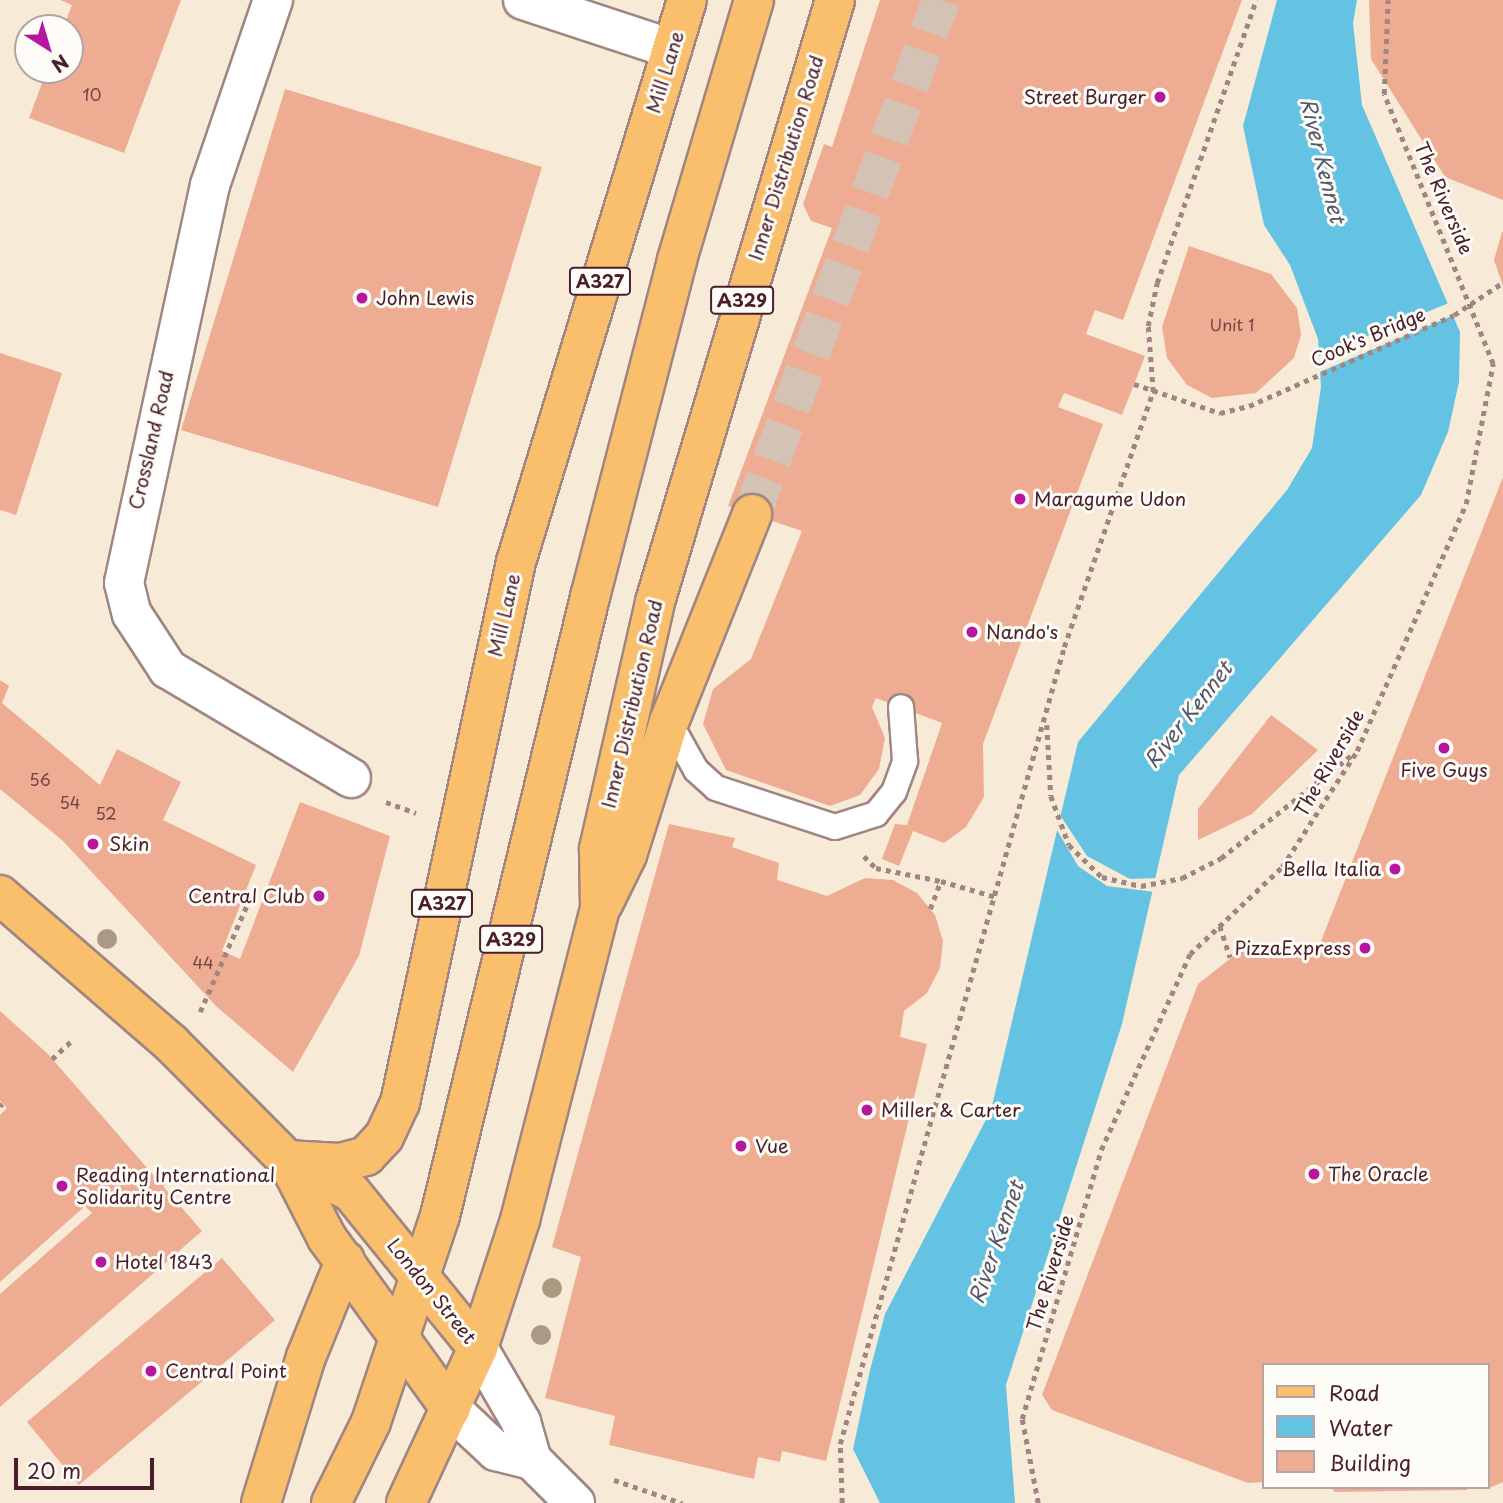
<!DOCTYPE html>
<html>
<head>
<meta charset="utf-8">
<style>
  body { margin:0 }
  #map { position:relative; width:1503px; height:1503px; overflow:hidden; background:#f7ebd8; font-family:"Playpen Sans",sans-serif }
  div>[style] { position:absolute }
  .water>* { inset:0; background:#64c2e2 }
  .pier>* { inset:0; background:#f7ebd8 }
  .building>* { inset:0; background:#eead92 }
  .primary-tunnel>* { height:38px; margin-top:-19px; transform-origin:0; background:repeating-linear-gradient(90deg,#d4c2b5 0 38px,transparent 0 57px) }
  .path>* { height:4.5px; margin-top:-2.25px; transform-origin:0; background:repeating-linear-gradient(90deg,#a08582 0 5px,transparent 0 10px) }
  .roads { filter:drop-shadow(2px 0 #a08582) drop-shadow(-2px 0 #a08582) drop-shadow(0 2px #a08582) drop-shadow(0 -2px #a08582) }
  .service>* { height:24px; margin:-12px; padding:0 12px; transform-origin:12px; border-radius:12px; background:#fff }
  .minor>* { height:38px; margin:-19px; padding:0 19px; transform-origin:19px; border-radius:19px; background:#fff }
  .primary>* { height:38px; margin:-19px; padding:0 19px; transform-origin:19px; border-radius:19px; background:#f9bf6d }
  .trees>* { width:20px; height:20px; margin:-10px; border-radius:50%; background:#aa9a84 }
  .dots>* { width:19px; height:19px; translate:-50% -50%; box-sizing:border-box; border:4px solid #fdfcf7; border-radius:50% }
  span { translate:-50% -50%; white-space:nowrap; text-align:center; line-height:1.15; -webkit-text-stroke:6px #fdfcf7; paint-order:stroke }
  .number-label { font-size:16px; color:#734245 }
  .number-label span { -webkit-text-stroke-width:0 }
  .shield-label span { padding:2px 5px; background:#fdfcf7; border:2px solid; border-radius:5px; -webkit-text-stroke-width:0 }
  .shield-label { font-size:18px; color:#4a1f2b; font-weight:700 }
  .street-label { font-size:19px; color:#4a1f2b }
  .poi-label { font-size:19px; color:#4a1f2b }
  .right { translate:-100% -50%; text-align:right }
  .left { translate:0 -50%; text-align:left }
  .water-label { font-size:21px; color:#53586b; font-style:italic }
  .legend { position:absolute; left:1262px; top:1363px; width:228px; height:126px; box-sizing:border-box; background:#fdfcf7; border:2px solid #b5a4a5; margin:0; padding:9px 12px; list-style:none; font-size:21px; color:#4a1f2b }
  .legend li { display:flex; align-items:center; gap:14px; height:35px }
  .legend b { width:35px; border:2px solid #b5a4a5 }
  .north { position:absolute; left:14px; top:14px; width:70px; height:70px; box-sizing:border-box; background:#fdfcf7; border:2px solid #b5a4a5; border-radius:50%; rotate:143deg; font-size:19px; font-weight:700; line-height:28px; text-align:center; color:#4a1f2b }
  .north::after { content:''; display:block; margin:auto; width:24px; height:32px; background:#b5179e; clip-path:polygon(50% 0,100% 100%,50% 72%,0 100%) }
  .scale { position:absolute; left:14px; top:1458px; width:140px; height:32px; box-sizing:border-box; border:4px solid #4a1f2b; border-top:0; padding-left:9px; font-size:21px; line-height:24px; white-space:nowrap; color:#4a1f2b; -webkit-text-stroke:5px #fdfcf7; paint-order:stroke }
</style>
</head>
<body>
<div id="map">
  <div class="water">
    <div style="clip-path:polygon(1277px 0,1357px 0,1353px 23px,1362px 105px,1460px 332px,1459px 382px,1448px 432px,1421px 495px,1179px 775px,1122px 1024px,1006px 1385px,1015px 1503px,880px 1503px,853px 1449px,870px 1370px,885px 1314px,991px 1110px,1078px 742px,1287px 490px,1312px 448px,1321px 387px,1318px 339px,1290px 265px,1264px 225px,1243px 126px)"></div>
  </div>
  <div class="pier">
    <div style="clip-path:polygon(1449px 303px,1454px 315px,1320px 372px,1319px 356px)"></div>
    <div style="clip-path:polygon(1060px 815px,1087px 856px,1130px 879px,1157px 878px,1155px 892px,1107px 886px,1078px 866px,1057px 830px)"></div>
  </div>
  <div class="building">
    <div style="clip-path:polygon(60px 0,181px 0,124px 153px,29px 118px,47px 70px,70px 70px,70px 28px,63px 28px,72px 5px)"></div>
    <div style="clip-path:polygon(880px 0,1242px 0,1123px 320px,1095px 310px,1086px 334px,1145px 356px,1122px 415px,1064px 393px,1058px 407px,1103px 424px,983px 744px,984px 797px,966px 827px,944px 843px,913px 831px,899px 866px,882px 859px,895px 824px,907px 825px,942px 723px,876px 698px,872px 707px,885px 738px,879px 769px,860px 795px,830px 806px,726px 770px,703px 724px,713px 689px,751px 659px,802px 531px,728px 506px,832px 228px,811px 221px,803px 204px,824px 144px,832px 147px)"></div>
    <div style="clip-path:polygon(1369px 0,1503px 0,1503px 200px,1445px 177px,1371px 59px)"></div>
    <div style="clip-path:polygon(285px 89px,542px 167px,438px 507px,181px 430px)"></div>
    <div style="clip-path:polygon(1502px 232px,1503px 232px,1503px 286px,1494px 260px)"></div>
    <div style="clip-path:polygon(1189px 246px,1271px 274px,1297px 308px,1301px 335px,1294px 358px,1256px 393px,1212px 398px,1187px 385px,1167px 358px,1162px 327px)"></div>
    <div style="clip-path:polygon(0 353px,62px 373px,16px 515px,0 510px)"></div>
    <div style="clip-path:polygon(1503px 477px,1503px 1482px,1487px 1489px,1487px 1365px,1263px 1365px,1263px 1482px,1248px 1483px,1052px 1410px,1042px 1395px,1198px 984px,1245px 947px,1316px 954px)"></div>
    <div style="clip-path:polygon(0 680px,9px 686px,2px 703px,100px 785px,117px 749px,154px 768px,181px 782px,163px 820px,256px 865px,222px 951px,240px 959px,300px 802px,390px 836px,359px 956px,293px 1072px,216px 1006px,63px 841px,0 789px)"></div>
    <div style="clip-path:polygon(1271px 715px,1318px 750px,1252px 814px,1198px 840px,1198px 809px)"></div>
    <div style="clip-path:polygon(669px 824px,735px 838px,732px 847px,779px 863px,777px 880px,827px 896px,865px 878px,893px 880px,917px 893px,935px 915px,943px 941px,940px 968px,927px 993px,904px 1011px,900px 1037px,927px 1044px,826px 1461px,782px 1451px,780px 1462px,758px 1457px,754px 1479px,609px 1445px,615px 1416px,545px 1398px,581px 1257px,552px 1247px)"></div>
    <div style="clip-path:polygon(0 1011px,48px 1054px,202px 1231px,0 1407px,0 1294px,92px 1213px,85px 1206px,0 1282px,0 1115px,7px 1108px,0 1101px)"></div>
    <div style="clip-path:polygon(222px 1258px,275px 1320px,79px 1485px,27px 1422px)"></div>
    <div style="clip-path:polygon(1333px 1487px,1467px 1487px,1467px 1490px,1334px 1492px)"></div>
  </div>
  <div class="primary-tunnel">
    <div style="left:752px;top:514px;width:548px;rotate:-69.81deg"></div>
  </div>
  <div class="path">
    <div style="left:1134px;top:384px;width:91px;rotate:18.6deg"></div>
    <div style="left:1220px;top:413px;width:30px;rotate:-14deg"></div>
    <div style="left:1249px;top:406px;width:224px;rotate:-23.9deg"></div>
    <div style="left:1454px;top:315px;width:58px;rotate:-33.7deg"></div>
    <div style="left:1047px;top:725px;width:71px;rotate:86.8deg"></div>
    <div style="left:1051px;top:796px;width:52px;rotate:69.8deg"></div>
    <div style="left:1069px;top:845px;width:46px;rotate:44.1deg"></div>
    <div style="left:1102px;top:877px;width:40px;rotate:13deg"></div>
    <div style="left:1141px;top:886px;width:42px;rotate:-11deg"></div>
    <div style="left:1182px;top:878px;width:44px;rotate:-27.1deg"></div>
    <div style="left:1221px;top:858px;width:168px;rotate:-38.2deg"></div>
    <div style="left:386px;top:802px;width:32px;rotate:20deg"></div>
    <div style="left:864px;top:856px;width:17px;rotate:45deg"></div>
    <div style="left:876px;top:868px;width:66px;rotate:11.3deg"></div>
    <div style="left:930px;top:909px;width:30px;rotate:-69deg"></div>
    <div style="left:941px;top:881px;width:57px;rotate:16.2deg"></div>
    <div style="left:1220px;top:926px;width:33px;rotate:72deg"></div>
    <div style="left:200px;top:1012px;width:132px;rotate:-66.3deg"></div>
    <div style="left:52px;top:1059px;width:25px;rotate:-43deg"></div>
    <div style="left:0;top:1106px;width:3px;rotate:-45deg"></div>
    <div style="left:161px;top:1184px;width:23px;rotate:-40deg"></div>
    <div style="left:614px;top:1480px;width:72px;rotate:18.7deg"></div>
    <div style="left:842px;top:1503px;width:59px;rotate:-91.9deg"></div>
    <div style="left:840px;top:1444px;width:828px;rotate:-74.3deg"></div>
    <div style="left:1064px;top:647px;width:270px;rotate:-70.8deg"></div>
    <div style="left:1153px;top:392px;width:66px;rotate:-94.3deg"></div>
    <div style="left:1148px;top:326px;width:44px;rotate:-78.2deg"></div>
    <div style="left:1157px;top:283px;width:300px;rotate:-70.7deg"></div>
    <div style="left:1038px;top:1503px;width:86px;rotate:-100.8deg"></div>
    <div style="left:1022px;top:1419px;width:280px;rotate:-73.6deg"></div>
    <div style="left:1101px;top:1150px;width:215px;rotate:-65.6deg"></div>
    <div style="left:1190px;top:954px;width:127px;rotate:-43.4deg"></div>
    <div style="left:1282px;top:867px;width:138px;rotate:-57.1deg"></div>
    <div style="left:1357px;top:751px;width:270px;rotate:-66.2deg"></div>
    <div style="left:1466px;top:504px;width:143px;rotate:-79.1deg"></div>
    <div style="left:1493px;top:364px;width:291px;rotate:-112deg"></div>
    <div style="left:1384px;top:94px;width:94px;rotate:-87.6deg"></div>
  </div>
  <div class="roads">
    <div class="service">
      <div style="left:669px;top:722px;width:55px;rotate:60.6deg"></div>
      <div style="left:696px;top:770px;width:27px;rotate:42deg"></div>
      <div style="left:716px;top:788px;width:125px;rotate:18.1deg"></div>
      <div style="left:835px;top:827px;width:43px;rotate:-17.6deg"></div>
      <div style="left:876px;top:814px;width:28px;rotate:-51deg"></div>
      <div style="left:894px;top:792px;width:33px;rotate:-70deg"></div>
      <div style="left:905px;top:761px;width:54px;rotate:-94.2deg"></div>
    </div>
    <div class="minor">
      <div style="left:273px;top:0;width:195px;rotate:108.8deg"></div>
      <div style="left:210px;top:185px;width:407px;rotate:102.2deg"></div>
      <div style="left:124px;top:583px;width:32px;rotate:76deg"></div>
      <div style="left:132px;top:614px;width:66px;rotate:56.8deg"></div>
      <div style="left:168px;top:669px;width:213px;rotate:30.8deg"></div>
      <div style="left:523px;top:0;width:157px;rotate:18.2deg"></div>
      <div style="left:478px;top:1348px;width:86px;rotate:59.8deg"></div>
      <div style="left:521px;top:1422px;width:40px;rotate:74deg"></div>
      <div style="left:451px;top:1409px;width:62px;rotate:43deg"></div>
      <div style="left:496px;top:1451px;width:37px;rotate:14deg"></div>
      <div style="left:532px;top:1460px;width:61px;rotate:45deg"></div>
    </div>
    <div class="primary">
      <div style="left:0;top:895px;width:226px;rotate:40.9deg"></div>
      <div style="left:171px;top:1043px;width:165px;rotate:45.2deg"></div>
      <div style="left:287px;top:1160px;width:88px;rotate:62.9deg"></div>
      <div style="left:327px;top:1238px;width:211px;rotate:54.1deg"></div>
      <div style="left:603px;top:904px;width:55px;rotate:-63.9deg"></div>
      <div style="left:627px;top:855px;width:139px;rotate:-72.5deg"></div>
      <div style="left:669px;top:722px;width:224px;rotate:-68.2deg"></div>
      <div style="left:287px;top:1160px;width:53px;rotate:3.2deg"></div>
      <div style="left:340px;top:1163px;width:27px;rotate:-15deg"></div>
      <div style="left:366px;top:1156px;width:26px;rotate:-47deg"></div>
      <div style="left:384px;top:1137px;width:38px;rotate:-65deg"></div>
      <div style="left:400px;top:1103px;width:553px;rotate:-77.9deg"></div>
      <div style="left:516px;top:562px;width:587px;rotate:-73.08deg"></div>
      <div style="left:298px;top:1165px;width:59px;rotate:27deg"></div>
      <div style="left:351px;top:1192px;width:201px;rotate:50.9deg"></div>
      <div style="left:261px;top:1503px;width:153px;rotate:-72.9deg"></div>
      <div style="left:306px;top:1357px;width:104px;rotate:-67.9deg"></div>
      <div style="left:331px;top:1503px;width:90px;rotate:-63.7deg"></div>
      <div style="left:371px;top:1422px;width:217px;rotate:-71.5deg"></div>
      <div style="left:440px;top:1216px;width:637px;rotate:-76.38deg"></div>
      <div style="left:590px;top:597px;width:348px;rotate:-75.5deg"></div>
      <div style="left:677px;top:260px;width:271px;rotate:-73.5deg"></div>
      <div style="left:406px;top:1503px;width:171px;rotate:-65.1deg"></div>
      <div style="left:478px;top:1348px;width:135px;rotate:-71.8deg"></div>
      <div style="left:520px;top:1220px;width:322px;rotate:-75.6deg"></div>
      <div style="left:600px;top:908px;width:59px;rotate:-91deg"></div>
      <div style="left:599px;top:849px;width:253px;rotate:-77.2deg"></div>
      <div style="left:655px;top:602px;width:628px;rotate:-73.35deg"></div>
    </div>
  </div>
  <div class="trees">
    <div style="left:107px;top:939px"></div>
    <div style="left:552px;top:1288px"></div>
    <div style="left:541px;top:1335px"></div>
  </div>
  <div class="dots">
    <div style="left:1160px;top:97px;background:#b5179e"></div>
    <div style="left:362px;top:298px;background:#b5179e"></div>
    <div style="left:1020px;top:499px;background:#b5179e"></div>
    <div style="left:972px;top:632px;background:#b5179e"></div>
    <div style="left:1444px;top:748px;background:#b5179e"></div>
    <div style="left:93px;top:844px;background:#b5179e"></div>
    <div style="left:1395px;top:869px;background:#b5179e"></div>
    <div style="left:319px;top:896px;background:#b5179e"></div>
    <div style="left:1365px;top:948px;background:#b5179e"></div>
    <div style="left:867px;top:1110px;background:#b5179e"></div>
    <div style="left:741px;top:1146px;background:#b5179e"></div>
    <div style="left:1314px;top:1174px;background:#b5179e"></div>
    <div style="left:62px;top:1186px;background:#b5179e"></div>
    <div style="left:101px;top:1262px;background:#b5179e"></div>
    <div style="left:151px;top:1371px;background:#b5179e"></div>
  </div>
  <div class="number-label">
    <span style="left:92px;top:94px">10</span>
    <span style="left:1232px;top:324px">Unit 1</span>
    <span style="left:40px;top:779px">56</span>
    <span style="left:70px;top:802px">54</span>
    <span style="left:106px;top:813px">52</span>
    <span style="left:203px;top:962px">44</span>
  </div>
  <div class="shield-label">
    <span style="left:600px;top:281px">A327</span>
    <span style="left:742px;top:300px">A329</span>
    <span style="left:442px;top:903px">A327</span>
    <span style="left:511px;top:939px">A329</span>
  </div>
  <div class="street-label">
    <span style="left:665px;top:72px;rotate:-73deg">Mill Lane</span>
    <span style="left:786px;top:158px;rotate:-73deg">Inner Distribution Road</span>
    <span style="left:1444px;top:198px;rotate:67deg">The Riverside</span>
    <span style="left:1368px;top:337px;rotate:-23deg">Cook's Bridge</span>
    <span style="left:151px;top:440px;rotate:-77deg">Crossland Road</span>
    <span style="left:504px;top:615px;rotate:-77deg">Mill Lane</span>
    <span style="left:632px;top:704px;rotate:-77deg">Inner Distribution Road</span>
    <span style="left:1329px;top:763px;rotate:-60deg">The Riverside</span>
    <span style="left:1050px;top:1273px;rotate:-73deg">The Riverside</span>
    <span style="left:432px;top:1291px;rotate:51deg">London Street</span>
  </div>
  <div class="poi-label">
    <span class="right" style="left:1146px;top:97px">Street Burger</span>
    <span class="left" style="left:376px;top:298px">John Lewis</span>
    <span class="left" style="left:1034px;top:499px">Maragume Udon</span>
    <span class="left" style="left:986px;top:632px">Nando's</span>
    <span style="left:1444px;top:770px">Five Guys</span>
    <span class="left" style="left:109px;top:844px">Skin</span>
    <span class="right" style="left:1381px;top:869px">Bella Italia</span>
    <span class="right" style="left:305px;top:896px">Central Club</span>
    <span class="right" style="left:1351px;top:948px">PizzaExpress</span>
    <span class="left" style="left:881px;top:1110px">Miller &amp; Carter</span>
    <span class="left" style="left:755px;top:1146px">Vue</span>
    <span class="left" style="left:1328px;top:1174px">The Oracle</span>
    <span class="left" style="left:76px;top:1186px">Reading International<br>Solidarity Centre</span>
    <span class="left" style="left:115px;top:1262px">Hotel 1843</span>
    <span class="left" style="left:165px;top:1371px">Central Point</span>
  </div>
  <div class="water-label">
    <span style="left:1324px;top:160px;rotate:76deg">River Kennet</span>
    <span style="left:1187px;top:714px;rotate:-52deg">River Kennet</span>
    <span style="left:995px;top:1242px;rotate:-71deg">River Kennet</span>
  </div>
  <ul class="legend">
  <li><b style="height:9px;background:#f9bf6d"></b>Road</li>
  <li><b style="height:19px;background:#64c2e2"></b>Water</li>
  <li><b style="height:19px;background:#eead92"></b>Building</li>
  </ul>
  <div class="north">N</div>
  <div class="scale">20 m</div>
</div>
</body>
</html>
